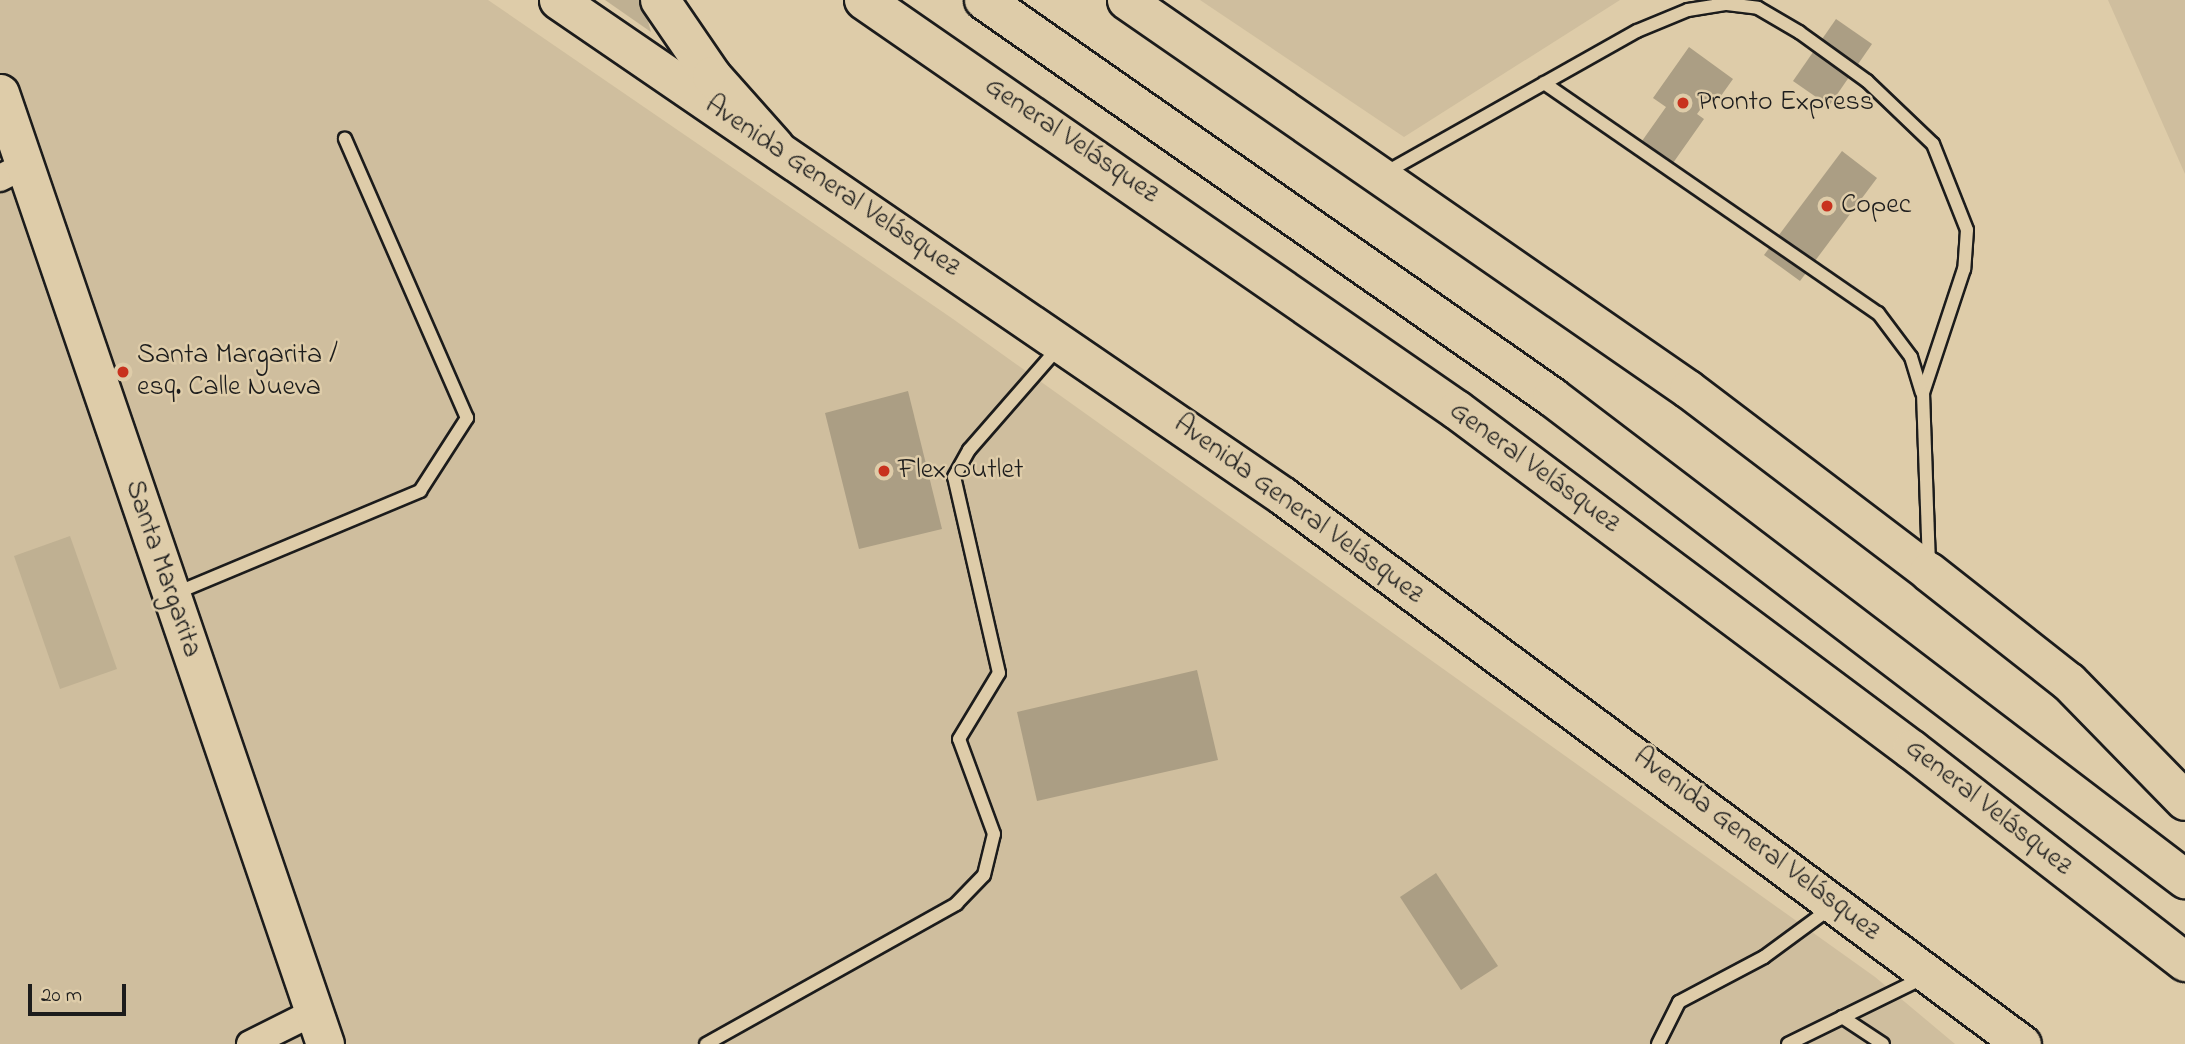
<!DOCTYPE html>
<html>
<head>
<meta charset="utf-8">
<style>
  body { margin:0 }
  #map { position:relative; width:2185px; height:1044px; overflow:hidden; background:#decca9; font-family:"Indie Flower",sans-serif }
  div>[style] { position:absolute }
  .built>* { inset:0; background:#cfbe9e }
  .green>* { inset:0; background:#bfb092 }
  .building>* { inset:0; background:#ab9e84 }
  .roads { filter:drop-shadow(2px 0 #1c1c1c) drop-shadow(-2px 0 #1c1c1c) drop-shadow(0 2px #1c1c1c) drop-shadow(0 -2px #1c1c1c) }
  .lane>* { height:12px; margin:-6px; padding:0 6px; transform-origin:6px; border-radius:6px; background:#decca9 }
  .street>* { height:26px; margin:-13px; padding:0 13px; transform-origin:13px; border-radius:13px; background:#decca9 }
  .secondary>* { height:37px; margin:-18.5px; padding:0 18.5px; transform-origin:18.5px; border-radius:18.5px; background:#decca9 }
  .highway>* { height:38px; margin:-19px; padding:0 19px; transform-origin:19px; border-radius:19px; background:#decca9 }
  .dots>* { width:19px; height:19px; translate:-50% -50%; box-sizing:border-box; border:4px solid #decca9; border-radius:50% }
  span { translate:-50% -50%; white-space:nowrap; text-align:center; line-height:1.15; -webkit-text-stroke:5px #decca9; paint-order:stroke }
  .poi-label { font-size:28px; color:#1c1c1c }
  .left { translate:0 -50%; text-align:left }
  .street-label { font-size:28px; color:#1c1c1c }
  .scale { position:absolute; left:28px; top:984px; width:98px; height:32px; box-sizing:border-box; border:4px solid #1c1c1c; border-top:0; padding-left:9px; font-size:21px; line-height:24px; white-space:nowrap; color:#1c1c1c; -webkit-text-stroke:5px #decca9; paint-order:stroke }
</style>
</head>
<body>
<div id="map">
  <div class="built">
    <div style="clip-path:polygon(0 0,488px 0,953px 319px,1875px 977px,1955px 1044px,0 1044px)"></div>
    <div style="clip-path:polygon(1200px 0,1620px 0,1404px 137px)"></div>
    <div style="clip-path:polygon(2108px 0,2185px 0,2185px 174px)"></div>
  </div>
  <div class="green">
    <div style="clip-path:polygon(605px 0,642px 0,651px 32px)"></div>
    <div style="clip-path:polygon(70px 536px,117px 669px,60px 689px,14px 556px)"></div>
  </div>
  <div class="building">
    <div style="clip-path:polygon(1836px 19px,1872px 44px,1829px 106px,1793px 81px)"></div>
    <div style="clip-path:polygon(1689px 47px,1733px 79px,1718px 100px,1711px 95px,1697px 114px,1704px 119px,1673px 163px,1642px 141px,1666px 107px,1653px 98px)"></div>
    <div style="clip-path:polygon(1842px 151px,1877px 178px,1800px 281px,1764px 255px)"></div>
    <div style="clip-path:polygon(908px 391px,942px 529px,859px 549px,825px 413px)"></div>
    <div style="clip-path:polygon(1197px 670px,1218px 760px,1037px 801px,1017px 712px)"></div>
    <div style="clip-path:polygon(1436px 873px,1498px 966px,1461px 990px,1400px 897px)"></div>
  </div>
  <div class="roads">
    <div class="lane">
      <div style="left:1544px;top:83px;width:406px;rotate:34.6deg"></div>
      <div style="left:1878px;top:313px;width:55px;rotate:53.1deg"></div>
      <div style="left:1911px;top:357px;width:37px;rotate:73deg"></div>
      <div style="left:1383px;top:174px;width:291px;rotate:-29.4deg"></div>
      <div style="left:1637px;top:31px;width:55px;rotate:-22.4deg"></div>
      <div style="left:1688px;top:10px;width:39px;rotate:-9deg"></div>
      <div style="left:1727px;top:4px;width:31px;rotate:7deg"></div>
      <div style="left:1758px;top:8px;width:48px;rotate:30.3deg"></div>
      <div style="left:1799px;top:32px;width:84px;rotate:35.8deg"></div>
      <div style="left:1867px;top:81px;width:91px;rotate:43.7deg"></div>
      <div style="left:1933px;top:144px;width:92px;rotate:68.4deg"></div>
      <div style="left:1967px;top:230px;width:39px;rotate:94deg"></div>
      <div style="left:1964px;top:269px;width:131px;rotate:108.3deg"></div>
      <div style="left:1923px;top:393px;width:171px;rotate:88deg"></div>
      <div style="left:174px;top:594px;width:267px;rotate:-22.7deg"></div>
      <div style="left:420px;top:491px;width:87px;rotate:-57.2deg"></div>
      <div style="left:467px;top:418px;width:305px;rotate:-113.6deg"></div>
      <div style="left:1842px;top:1017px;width:49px;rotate:33.4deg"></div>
      <div style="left:706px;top:1044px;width:287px;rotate:-29.2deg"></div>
      <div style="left:956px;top:904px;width:40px;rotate:-46deg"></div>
      <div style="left:984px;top:875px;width:42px;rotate:-76.3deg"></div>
      <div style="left:994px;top:834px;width:101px;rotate:-110.2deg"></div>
      <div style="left:959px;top:739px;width:77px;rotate:-58.8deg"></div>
      <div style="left:999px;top:673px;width:201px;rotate:-102.9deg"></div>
      <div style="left:954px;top:477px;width:31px;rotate:-61deg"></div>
      <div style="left:969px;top:450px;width:137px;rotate:-48.9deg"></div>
      <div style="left:1658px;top:1044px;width:47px;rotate:-63.4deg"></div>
      <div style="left:1679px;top:1002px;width:96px;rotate:-27.9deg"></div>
      <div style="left:1764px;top:957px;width:84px;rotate:-36.3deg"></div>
      <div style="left:1788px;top:1044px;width:150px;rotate:-26.1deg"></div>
    </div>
    <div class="street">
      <div style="left:0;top:178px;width:28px;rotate:-27deg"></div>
      <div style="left:250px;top:1044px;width:72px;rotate:-26.6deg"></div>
    </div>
    <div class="secondary">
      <div style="left:558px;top:0;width:878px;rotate:34.38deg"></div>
      <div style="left:1283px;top:496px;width:920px;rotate:36.56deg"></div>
      <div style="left:1126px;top:0;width:683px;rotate:34.69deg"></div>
      <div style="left:1688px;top:389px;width:303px;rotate:37.2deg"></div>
      <div style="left:0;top:93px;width:1005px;rotate:71.13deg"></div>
    </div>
    <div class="highway">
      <div style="left:660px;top:0;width:92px;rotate:55.6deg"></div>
      <div style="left:712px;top:76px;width:95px;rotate:48.4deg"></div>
      <div style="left:864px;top:0;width:721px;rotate:34.66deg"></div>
      <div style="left:1457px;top:410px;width:568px;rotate:36.77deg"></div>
      <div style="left:1912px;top:750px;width:346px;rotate:37.8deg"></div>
      <div style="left:984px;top:0;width:693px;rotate:34.95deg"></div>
      <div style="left:1552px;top:397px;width:796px;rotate:37.29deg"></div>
      <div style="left:1929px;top:572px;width:178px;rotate:38.2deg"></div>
      <div style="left:2069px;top:682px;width:166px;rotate:45.7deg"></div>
    </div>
  </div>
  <div class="dots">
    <div style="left:1683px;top:103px;background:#c8321e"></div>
    <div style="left:1827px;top:206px;background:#c8321e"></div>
    <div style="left:123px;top:372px;background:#c8321e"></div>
    <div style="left:884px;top:471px;background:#c8321e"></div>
  </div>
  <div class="poi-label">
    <span class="left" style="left:1697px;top:103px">Pronto Express</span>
    <span class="left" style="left:1841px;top:206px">Copec</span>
    <span class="left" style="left:137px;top:372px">Santa Margarita /<br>esq. Calle Nueva</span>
    <span class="left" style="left:898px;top:471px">Flex Outlet</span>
  </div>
  <div class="street-label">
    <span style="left:1071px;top:141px;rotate:34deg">General Velásquez</span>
    <span style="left:832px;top:187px;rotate:34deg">Avenida General Velásquez</span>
    <span style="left:1534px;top:468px;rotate:36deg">General Velásquez</span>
    <span style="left:1298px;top:510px;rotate:36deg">Avenida General Velásquez</span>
    <span style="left:162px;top:569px;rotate:71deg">Santa Margarita</span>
    <span style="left:1988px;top:808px;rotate:38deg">General Velásquez</span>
    <span style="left:1756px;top:845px;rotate:37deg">Avenida General Velásquez</span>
  </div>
  <div class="scale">20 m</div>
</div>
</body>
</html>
